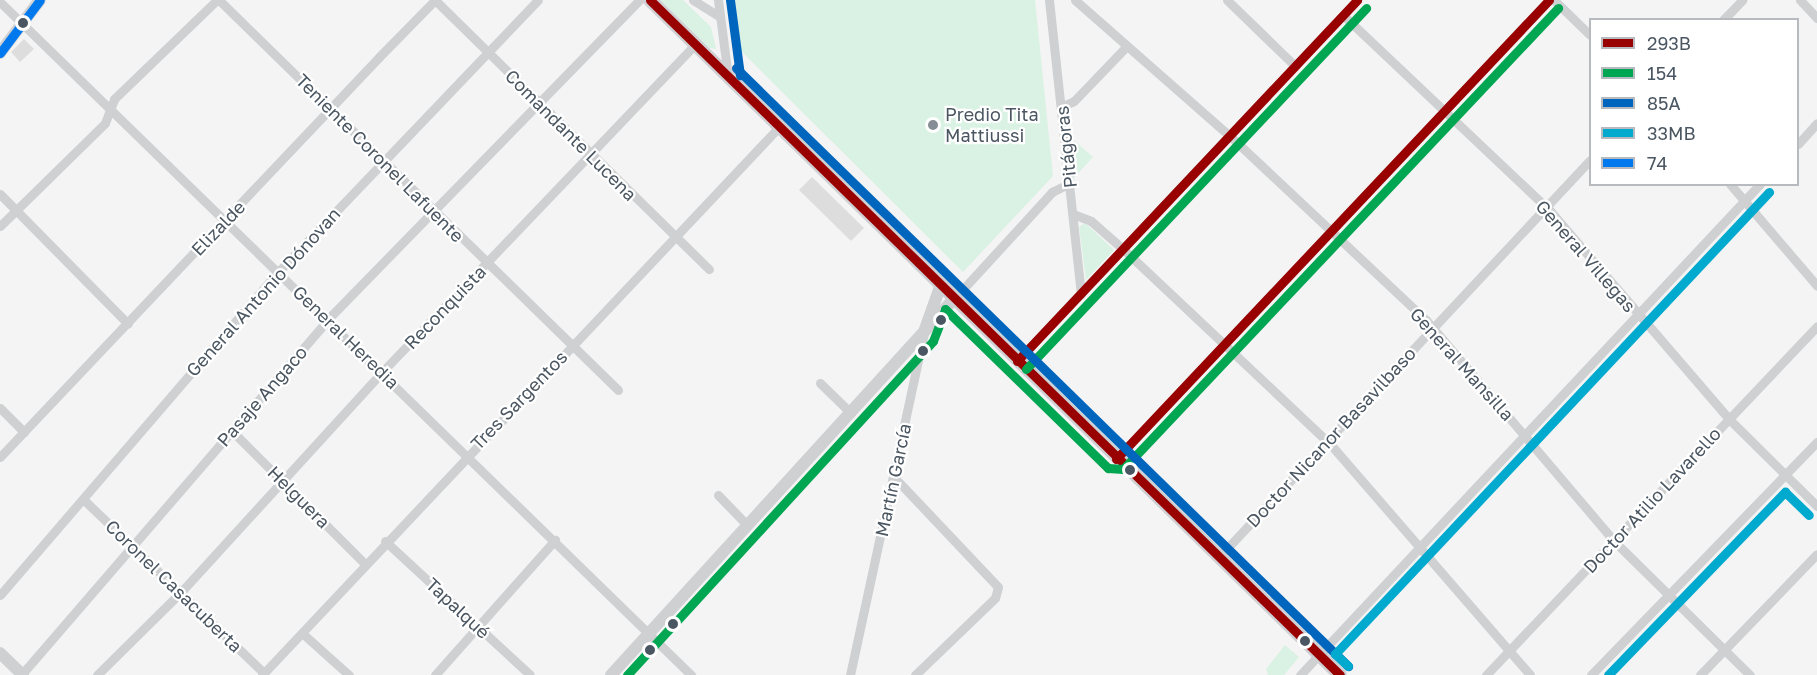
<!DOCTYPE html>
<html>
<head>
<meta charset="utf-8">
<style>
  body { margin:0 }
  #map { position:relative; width:1817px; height:675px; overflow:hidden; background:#f4f4f4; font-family:"Golos Text",sans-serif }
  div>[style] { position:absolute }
  .green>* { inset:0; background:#d9f2e3 }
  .building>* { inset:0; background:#ddddde }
  .minor>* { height:9px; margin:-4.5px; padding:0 4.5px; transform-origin:4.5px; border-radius:4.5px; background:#ced0d2 }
  .tertiary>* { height:12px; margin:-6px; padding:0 6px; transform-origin:6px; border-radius:6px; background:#ced0d2 }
  .secondary>* { height:14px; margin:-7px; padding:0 7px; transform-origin:7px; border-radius:7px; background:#ced0d4 }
  .bus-1>* { height:9px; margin:-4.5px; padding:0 4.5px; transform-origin:4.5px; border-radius:4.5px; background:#990100 }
  .bus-2>* { height:9px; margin:-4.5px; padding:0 4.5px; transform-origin:4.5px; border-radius:4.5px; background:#00a651 }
  .bus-3>* { height:9px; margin:-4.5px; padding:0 4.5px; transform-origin:4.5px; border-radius:4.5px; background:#0065bd }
  .bus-4>* { height:9px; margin:-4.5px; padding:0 4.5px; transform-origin:4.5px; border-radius:4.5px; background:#00a9ce }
  .bus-5>* { height:9px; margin:-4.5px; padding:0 4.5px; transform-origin:4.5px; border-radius:4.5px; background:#0079ef }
  .dots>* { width:16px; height:16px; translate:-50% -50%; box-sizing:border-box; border:3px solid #fff; border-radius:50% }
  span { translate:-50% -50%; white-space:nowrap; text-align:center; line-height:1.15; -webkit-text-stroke:4.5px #fff; paint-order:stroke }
  .poi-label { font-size:18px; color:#4a5661 }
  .left { translate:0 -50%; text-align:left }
  .street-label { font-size:18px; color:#4a5661 }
  .legend { position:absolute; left:1589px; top:18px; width:210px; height:168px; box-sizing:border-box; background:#fff; border:2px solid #b7bbc0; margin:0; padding:8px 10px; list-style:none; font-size:18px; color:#4a5661 }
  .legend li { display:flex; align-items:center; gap:12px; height:30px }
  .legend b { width:30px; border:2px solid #b7bbc0 }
</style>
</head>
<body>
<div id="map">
  <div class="green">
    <div style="clip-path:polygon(660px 0,683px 0,711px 27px,716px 49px,709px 48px)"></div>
    <div style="clip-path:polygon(729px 0,1035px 0,1053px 176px,963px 272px,734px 44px)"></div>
    <div style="clip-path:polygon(1069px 136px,1093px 157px,1072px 180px)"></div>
    <div style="clip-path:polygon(1085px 223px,1114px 250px,1086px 280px,1079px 227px)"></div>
    <div style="clip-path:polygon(1285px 645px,1299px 657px,1284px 675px,1268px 675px,1266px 669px)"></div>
  </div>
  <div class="building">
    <div style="clip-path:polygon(24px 39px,34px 49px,20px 62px,11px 52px)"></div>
    <div style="clip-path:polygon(812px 177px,864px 228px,851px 241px,799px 190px)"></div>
  </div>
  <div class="minor">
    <div style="left:219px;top:0;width:558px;rotate:44.35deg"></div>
    <div style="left:693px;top:0;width:32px;rotate:32deg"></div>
    <div style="left:718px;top:0;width:78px;rotate:82.6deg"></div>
    <div style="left:1049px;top:0;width:296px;rotate:83.8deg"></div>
    <div style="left:1075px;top:0;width:208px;rotate:41.3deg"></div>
    <div style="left:1231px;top:137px;width:267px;rotate:43.2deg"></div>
    <div style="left:1426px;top:320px;width:290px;rotate:49.6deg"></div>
    <div style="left:1614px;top:541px;width:191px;rotate:44.6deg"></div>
    <div style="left:1227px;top:0;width:95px;rotate:44.1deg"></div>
    <div style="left:1554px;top:0;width:50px;rotate:44.2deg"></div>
    <div style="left:1800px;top:0;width:25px;rotate:47deg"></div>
    <div style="left:0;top:2px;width:965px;rotate:44.24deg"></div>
    <div style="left:1344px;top:16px;width:285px;rotate:43.4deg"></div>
    <div style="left:1551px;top:212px;width:273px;rotate:49.3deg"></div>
    <div style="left:1729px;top:419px;width:124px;rotate:44.7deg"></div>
    <div style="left:1723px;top:20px;width:28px;rotate:-46deg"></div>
    <div style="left:1061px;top:107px;width:14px;rotate:-25deg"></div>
    <div style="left:1074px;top:101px;width:75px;rotate:-46.1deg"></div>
    <div style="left:1798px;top:144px;width:28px;rotate:-48deg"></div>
    <div style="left:1730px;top:184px;width:134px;rotate:49.5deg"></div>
    <div style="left:0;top:194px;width:182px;rotate:45.4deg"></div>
    <div style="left:1073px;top:214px;width:19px;rotate:21deg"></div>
    <div style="left:1091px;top:221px;width:43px;rotate:41.2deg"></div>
    <div style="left:1123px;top:249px;width:286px;rotate:43.3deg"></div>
    <div style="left:1331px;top:445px;width:304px;rotate:49.1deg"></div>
    <div style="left:0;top:226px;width:147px;rotate:-44.4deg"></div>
    <div style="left:105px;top:123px;width:26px;rotate:-69deg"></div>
    <div style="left:114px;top:99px;width:143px;rotate:-43.9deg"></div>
    <div style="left:953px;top:300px;width:147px;rotate:-47.5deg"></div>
    <div style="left:1052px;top:192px;width:20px;rotate:-27deg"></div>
    <div style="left:1017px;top:361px;width:496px;rotate:-46.7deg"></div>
    <div style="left:820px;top:383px;width:43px;rotate:44.1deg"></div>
    <div style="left:0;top:408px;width:34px;rotate:45deg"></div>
    <div style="left:232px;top:431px;width:188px;rotate:45deg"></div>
    <div style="left:0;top:457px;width:551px;rotate:-46.54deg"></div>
    <div style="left:379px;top:57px;width:80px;rotate:-45.5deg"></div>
    <div style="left:435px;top:0;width:384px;rotate:44.5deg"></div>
    <div style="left:1116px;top:459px;width:631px;rotate:-46.67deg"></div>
    <div style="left:894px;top:477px;width:151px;rotate:46.6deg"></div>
    <div style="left:998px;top:587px;width:11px;rotate:105deg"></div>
    <div style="left:995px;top:598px;width:111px;rotate:136.1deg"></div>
    <div style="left:718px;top:495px;width:43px;rotate:45.9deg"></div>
    <div style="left:83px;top:499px;width:251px;rotate:43.9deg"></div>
    <div style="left:385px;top:541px;width:197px;rotate:42.7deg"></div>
    <div style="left:1219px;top:557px;width:543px;rotate:-46.94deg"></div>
    <div style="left:0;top:595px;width:426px;rotate:-49.3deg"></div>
    <div style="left:278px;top:272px;width:376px;rotate:-46.3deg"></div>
    <div style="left:302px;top:633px;width:63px;rotate:41.8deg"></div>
    <div style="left:22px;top:674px;width:469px;rotate:-49.2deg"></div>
    <div style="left:328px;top:319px;width:446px;rotate:-45.7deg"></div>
    <div style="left:97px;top:675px;width:118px;rotate:-44.7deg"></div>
    <div style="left:181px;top:592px;width:298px;rotate:-47.6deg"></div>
    <div style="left:382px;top:372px;width:453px;rotate:-46.3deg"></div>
    <div style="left:262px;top:675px;width:753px;rotate:-46.67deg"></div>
    <div style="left:435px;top:675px;width:181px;rotate:-48.4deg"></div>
    <div style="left:850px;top:675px;width:350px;rotate:-77.8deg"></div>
    <div style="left:1300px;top:675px;width:673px;rotate:-46.87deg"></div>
    <div style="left:1486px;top:675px;width:481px;rotate:-46.5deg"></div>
    <div style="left:1591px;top:675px;width:325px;rotate:-45.9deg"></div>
    <div style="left:1700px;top:675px;width:168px;rotate:-46deg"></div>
  </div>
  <div class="tertiary">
    <div style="left:0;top:53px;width:66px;rotate:-53deg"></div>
    <div style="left:924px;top:332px;width:48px;rotate:-70.4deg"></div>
    <div style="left:0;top:653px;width:32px;rotate:44deg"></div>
    <div style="left:611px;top:675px;width:508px;rotate:-47.64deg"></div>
  </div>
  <div class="secondary">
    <div style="left:650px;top:0;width:965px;rotate:44.37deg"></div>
  </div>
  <div class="bus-1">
    <div style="left:650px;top:0;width:965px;rotate:44.37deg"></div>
    <div style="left:1017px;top:361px;width:496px;rotate:-46.7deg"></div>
    <div style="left:1116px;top:459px;width:631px;rotate:-46.67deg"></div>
  </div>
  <div class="bus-2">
    <div style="left:1026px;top:369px;width:496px;rotate:-46.7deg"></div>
    <div style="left:627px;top:675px;width:453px;rotate:-47.5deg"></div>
    <div style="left:933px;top:341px;width:34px;rotate:-69deg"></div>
    <div style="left:945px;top:309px;width:228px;rotate:44.3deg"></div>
    <div style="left:1108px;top:468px;width:15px;rotate:4deg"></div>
    <div style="left:1123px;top:469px;width:634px;rotate:-46.66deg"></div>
  </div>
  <div class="bus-3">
    <div style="left:730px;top:0;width:76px;rotate:82.4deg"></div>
    <div style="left:736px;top:68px;width:856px;rotate:44.34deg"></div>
  </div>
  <div class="bus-4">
    <div style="left:1348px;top:666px;width:18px;rotate:-137deg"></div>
    <div style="left:1335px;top:654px;width:634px;rotate:-46.79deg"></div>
    <div style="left:1608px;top:675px;width:255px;rotate:-46deg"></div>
    <div style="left:1785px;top:492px;width:33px;rotate:44deg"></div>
  </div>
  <div class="bus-5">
    <div style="left:0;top:53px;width:66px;rotate:-53deg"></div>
  </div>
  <div class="dots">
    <div style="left:23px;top:23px;background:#4a5661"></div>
    <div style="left:933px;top:125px;background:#868d94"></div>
    <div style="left:941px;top:320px;background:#4a5661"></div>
    <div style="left:923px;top:351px;background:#4a5661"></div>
    <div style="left:1130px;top:470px;background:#4a5661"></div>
    <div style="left:673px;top:624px;background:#4a5661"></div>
    <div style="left:1305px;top:641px;background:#4a5661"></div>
    <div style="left:650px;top:650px;background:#4a5661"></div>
  </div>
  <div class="poi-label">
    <span class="left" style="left:945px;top:125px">Predio Tita<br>Mattiussi</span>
  </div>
  <div class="street-label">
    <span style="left:571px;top:135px;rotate:45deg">Comandante Lucena</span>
    <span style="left:1066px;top:147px;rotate:-96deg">Pitágoras</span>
    <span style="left:380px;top:158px;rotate:45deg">Teniente Coronel Lafuente</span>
    <span style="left:218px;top:228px;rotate:-46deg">Elizalde</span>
    <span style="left:1586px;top:256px;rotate:49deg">General Villegas</span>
    <span style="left:263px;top:292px;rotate:-48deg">General Antonio Dónovan</span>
    <span style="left:445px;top:307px;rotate:-46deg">Reconquista</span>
    <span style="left:346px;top:337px;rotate:44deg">General Heredia</span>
    <span style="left:1462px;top:364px;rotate:48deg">General Mansilla</span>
    <span style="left:262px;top:396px;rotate:-49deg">Pasaje Angaco</span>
    <span style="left:519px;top:400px;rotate:-46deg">Tres Sargentos</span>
    <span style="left:1331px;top:437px;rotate:-47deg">Doctor Nicanor Basavilbaso</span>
    <span style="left:893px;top:480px;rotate:-78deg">Martín García</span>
    <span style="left:299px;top:497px;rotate:45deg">Helguera</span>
    <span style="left:1652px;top:500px;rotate:-47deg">Doctor Atilio Lavarello</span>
    <span style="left:174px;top:586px;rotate:44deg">Coronel Casacuberta</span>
    <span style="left:458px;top:608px;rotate:43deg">Tapalqué</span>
  </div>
  <ul class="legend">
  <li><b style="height:8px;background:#990100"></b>293B</li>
  <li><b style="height:8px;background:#00a651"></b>154</li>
  <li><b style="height:8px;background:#0065bd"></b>85A</li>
  <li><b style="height:8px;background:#00a9ce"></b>33MB</li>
  <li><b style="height:8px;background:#0079ef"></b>74</li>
  </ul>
</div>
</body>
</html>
